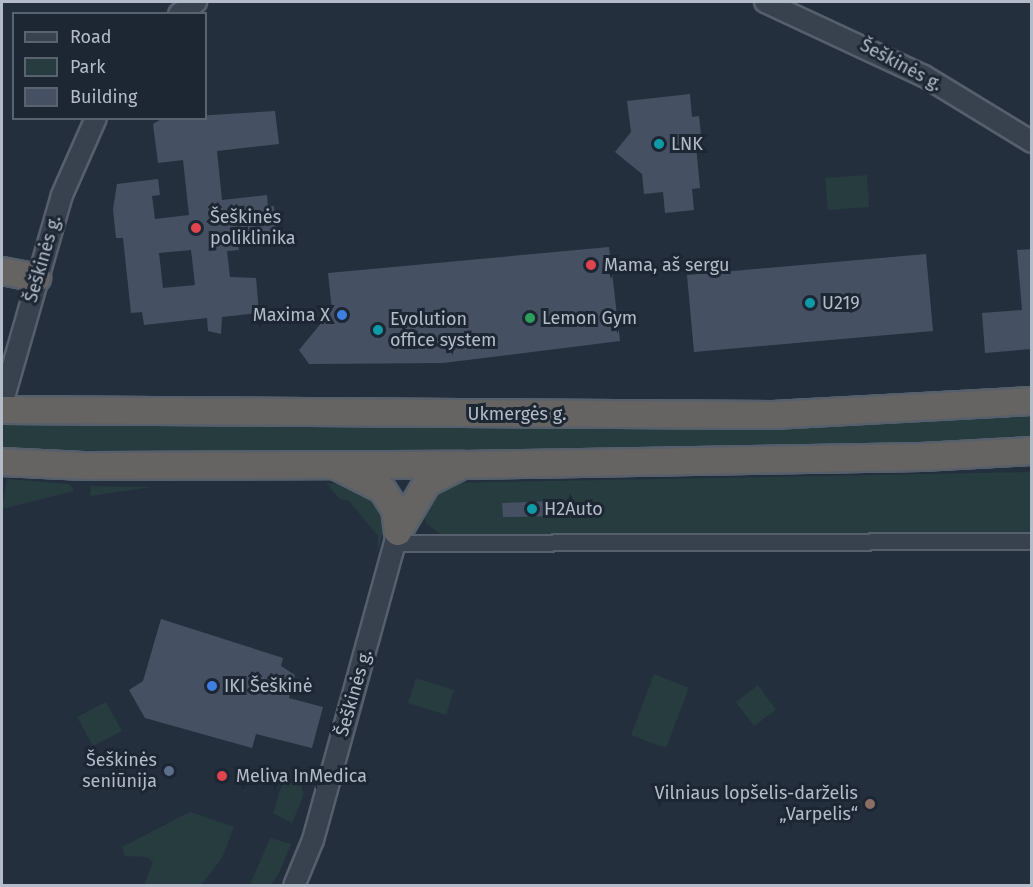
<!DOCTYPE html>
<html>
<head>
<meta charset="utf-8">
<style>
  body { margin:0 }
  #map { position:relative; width:1033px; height:887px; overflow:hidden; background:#242f3e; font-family:"Fira Sans",sans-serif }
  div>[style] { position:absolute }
  .green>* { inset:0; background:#263c3f }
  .building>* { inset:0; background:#455162 }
  .roads { filter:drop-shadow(2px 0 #565f6c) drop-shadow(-2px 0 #565f6c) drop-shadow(0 2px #565f6c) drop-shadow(0 -2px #565f6c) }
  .minor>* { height:15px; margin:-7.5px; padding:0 7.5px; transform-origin:7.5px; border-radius:7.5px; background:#38414e }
  .tertiary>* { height:20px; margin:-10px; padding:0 10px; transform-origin:10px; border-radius:10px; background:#38414e }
  .trunk>* { height:26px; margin:-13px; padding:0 13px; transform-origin:13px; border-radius:13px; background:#656462 }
  .dots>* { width:16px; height:16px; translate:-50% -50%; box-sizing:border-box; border:3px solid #1d2633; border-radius:50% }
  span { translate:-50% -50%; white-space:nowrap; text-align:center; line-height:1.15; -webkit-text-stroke:6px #1d2633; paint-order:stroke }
  .street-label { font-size:18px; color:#b4bcc9 }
  .poi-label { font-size:18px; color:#b4bcc9 }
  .left { translate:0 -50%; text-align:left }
  .right { translate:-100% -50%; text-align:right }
  .frame { position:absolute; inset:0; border:3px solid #b4bcc9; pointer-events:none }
  .legend { position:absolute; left:12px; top:12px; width:195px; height:108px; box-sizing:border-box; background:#1d2633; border:2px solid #59626f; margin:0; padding:8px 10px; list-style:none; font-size:18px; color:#b4bcc9 }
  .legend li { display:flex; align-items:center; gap:12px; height:30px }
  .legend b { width:30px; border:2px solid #59626f }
</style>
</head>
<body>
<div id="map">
  <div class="green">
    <div style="clip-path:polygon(867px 175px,869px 207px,828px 210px,825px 178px)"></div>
    <div style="clip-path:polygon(1032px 415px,1031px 439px,959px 445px,761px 451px,2px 450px,2px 425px,838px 425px)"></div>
    <div style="clip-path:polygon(1031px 472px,1031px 534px,444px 537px,426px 523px,423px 511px,426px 496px,445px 483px)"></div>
    <div style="clip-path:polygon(7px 479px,70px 484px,74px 491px,2px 509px)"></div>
    <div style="clip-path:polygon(326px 483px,365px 486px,387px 513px,377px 555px,378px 536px,349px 501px,340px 499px)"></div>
    <div style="clip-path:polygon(91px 486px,152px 487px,90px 496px)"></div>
    <div style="clip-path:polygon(654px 674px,689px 688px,666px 748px,631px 735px)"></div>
    <div style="clip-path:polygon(416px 678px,454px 690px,446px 715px,408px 703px)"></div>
    <div style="clip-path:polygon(758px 685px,776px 710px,754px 726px,736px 702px)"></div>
    <div style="clip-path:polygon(106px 702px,122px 731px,93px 746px,77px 717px)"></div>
    <div style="clip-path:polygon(283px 781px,301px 786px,304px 794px,292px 823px,273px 813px)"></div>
    <div style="clip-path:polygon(190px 812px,234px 827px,222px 858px,201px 885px,144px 885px,153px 862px,147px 857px,125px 856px,122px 847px)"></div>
    <div style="clip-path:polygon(270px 838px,291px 844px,279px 873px,271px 885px,250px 885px)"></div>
  </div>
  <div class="building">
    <div style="clip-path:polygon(690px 94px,692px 117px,699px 116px,701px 135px,695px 135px,700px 188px,692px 189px,694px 210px,665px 213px,663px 192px,644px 194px,642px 174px,615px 152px,631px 132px,627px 101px)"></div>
    <div style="clip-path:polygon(evenodd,275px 111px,279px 144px,217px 151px,222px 200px,267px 195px,268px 207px,274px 206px,277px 240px,238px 244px,239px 250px,227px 251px,230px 277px,256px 278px,259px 313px,222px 317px,221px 334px,208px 331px,207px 318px,144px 325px,142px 312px,131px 313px,123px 238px,116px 238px,113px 209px,117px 184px,158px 179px,160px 195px,152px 196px,155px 219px,189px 215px,183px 160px,158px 163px,153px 124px,163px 118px,275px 111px,191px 250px,195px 285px,163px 288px,159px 253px,191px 250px)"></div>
    <div style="clip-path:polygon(609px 247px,620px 341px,443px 363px,309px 364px,299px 350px,332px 310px,328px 273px)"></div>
    <div style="clip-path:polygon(1032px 249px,1032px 349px,985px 353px,982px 313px,1022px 310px,1017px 250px)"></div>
    <div style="clip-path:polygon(926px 254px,933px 331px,694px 352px,687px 275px)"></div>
    <div style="clip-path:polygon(562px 501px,562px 516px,503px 517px,502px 503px)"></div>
    <div style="clip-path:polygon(161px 619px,283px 658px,281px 666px,295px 675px,289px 698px,323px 707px,312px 748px,256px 734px,252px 748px,145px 718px,129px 690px,143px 681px)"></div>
  </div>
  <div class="roads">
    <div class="minor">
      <div style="left:396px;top:543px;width:636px;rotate:-0.18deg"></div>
    </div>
    <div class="tertiary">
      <div style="left:765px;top:2px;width:175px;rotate:25deg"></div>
      <div style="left:924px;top:76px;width:127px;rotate:31.4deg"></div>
      <div style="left:179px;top:14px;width:21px;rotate:-35deg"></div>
      <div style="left:2px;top:404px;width:217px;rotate:-74deg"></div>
      <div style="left:62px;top:195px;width:84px;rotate:-66.2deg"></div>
      <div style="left:294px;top:886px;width:50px;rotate:-67.6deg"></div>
      <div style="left:313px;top:840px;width:320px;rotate:-74.6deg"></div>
    </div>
    <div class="trunk">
      <div style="left:2px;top:271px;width:36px;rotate:11deg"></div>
      <div style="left:2px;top:410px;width:771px;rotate:0.37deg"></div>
      <div style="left:773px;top:415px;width:259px;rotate:-3.1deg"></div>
      <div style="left:2px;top:462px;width:82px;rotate:2.8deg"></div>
      <div style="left:84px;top:466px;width:380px;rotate:-0.2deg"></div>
      <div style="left:464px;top:465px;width:458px;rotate:-1deg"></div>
      <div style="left:922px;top:457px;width:110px;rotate:-3.1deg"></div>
      <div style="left:340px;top:468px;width:47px;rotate:26.6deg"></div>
      <div style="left:382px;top:489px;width:24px;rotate:57deg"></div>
      <div style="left:395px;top:509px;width:23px;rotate:83deg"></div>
      <div style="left:398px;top:532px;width:57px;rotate:-59.4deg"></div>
      <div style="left:427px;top:483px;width:36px;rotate:-27deg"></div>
    </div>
  </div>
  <div class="dots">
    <div style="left:659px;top:144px;background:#0f9aa8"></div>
    <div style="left:196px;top:228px;background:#e0444e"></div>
    <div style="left:591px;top:265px;background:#e0444e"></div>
    <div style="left:810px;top:303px;background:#0f9aa8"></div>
    <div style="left:342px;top:315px;background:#3f7fe0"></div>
    <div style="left:530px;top:318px;background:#2e9e5b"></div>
    <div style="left:378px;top:330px;background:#0f9aa8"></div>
    <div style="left:532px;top:509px;background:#0f9aa8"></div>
    <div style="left:212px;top:686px;background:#3f7fe0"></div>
    <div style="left:169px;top:771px;background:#5c6f8a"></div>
    <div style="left:222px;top:776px;background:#e0444e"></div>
    <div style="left:870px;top:804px;background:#8d6e63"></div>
  </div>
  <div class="street-label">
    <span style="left:901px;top:65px;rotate:28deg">Šeškinės g.</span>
    <span style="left:43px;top:259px;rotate:-74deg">Šeškinės g.</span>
    <span style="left:517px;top:414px">Ukmergės g.</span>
    <span style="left:354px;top:693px;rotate:-74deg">Šeškinės g.</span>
  </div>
  <div class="poi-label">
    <span class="left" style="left:671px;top:144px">LNK</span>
    <span class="left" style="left:210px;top:228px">Šeškinės<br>poliklinika</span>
    <span class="left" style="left:604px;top:265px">Mama, aš sergu</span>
    <span class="left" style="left:822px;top:303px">U219</span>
    <span class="right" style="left:330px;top:315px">Maxima X</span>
    <span class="left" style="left:542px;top:318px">Lemon Gym</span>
    <span class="left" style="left:390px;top:330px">Evolution<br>office system</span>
    <span class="left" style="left:544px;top:509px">H2Auto</span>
    <span class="left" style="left:224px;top:686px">IKI Šeškinė</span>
    <span class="right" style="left:157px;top:771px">Šeškinės<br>seniūnija</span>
    <span class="left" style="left:236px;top:776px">Meliva InMedica</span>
    <span class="right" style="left:858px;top:804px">Vilniaus lopšelis-darželis<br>„Varpelis“</span>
  </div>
  <div class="frame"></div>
  <ul class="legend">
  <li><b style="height:8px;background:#38414e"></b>Road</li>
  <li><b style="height:16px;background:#263c3f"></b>Park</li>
  <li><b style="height:16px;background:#455162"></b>Building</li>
  </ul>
</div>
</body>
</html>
